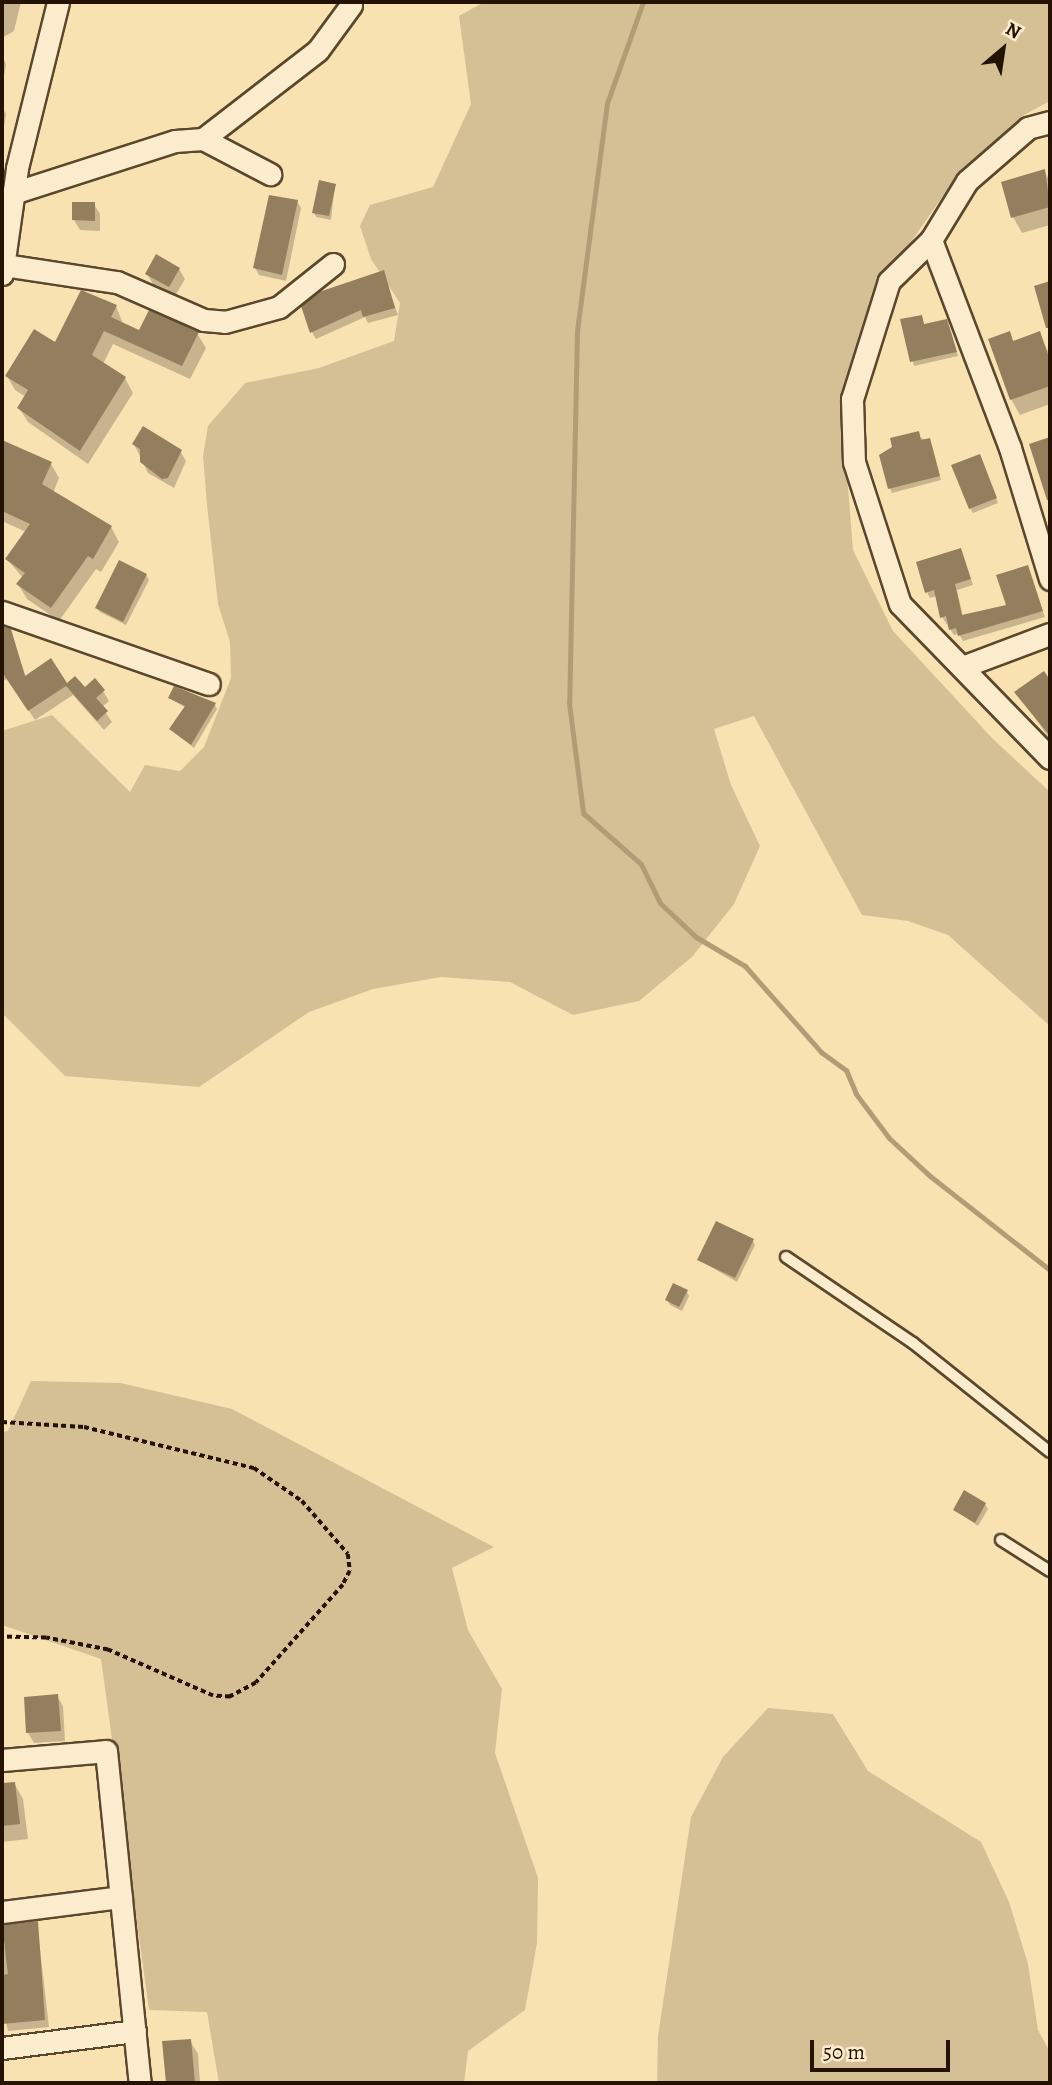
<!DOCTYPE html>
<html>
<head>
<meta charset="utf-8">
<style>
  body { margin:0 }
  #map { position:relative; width:1052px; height:2085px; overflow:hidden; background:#f9e2b2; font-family:Alegreya,serif }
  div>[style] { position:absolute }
  .green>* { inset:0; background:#d5bf94 }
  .shadow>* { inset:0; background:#0003 }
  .stream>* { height:5px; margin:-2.5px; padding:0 2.5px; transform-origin:2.5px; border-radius:2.5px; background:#b19c76 }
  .building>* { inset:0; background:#937f5d }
  .path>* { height:3.5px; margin-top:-1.75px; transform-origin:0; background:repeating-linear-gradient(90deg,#251301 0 5px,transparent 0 8.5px) }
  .roads { filter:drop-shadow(2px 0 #5a472d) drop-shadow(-2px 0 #5a472d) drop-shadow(0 2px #5a472d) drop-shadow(0 -2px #5a472d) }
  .service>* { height:10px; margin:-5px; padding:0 5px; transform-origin:5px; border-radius:5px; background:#fbeccd }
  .minor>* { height:21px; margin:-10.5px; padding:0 10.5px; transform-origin:10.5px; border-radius:10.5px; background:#fbeccd }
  span { translate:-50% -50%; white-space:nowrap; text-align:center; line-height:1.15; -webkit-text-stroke:5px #fbeccd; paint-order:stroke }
  .frame { position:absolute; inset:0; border:4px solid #251301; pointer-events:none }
  .north { position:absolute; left:968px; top:14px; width:70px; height:70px; -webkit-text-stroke:5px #fbeccd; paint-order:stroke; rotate:29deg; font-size:19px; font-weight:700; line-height:28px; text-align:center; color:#251301 }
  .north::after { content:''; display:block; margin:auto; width:24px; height:32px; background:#251301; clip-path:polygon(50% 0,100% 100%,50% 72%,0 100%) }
  .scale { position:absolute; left:810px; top:2040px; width:140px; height:32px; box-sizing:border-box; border:4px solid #251301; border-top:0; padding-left:9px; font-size:21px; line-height:24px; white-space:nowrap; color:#251301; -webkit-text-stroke:5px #fbeccd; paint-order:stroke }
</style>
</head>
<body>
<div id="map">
  <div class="green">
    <div style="clip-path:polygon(484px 2px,1050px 2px,1050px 101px,1024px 115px,959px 173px,897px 262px,845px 451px,853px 550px,893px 631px,993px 739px,1050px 792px,1050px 1026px,948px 935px,908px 921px,862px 915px,754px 716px,714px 729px,731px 785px,760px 846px,734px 904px,692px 957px,639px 1001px,573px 1015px,510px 982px,441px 977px,373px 989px,309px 1012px,199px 1087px,65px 1076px,2px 1013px,2px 731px,52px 715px,130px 792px,145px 765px,180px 771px,204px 747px,231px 678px,230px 642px,218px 604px,207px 505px,203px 456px,208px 426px,245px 383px,319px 368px,394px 341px,400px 303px,371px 259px,360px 226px,370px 205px,433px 187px,471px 104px,459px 16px)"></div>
    <div style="clip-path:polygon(31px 1381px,121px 1383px,232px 1409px,494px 1547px,452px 1568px,468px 1630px,502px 1689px,495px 1753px,538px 1878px,537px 1943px,525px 2010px,468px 2051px,464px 2083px,219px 2083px,207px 2012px,149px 2010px,101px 1659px,2px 1625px,2px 1432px,8px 1431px)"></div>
    <div style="clip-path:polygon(768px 1708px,833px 1714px,868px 1771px,981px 1842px,1009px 1902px,1028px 1964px,1038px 2030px,1050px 2052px,1050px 2083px,657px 2083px,658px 2036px,691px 1817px,723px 1757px)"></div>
  </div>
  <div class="shadow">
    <div style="clip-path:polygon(2px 2px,21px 2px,14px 31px,2px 38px)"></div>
    <div style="clip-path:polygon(2px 56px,6px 64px,2px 87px)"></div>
    <div style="clip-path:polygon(2px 107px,6px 114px,2px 139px)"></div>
    <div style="clip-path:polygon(1044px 171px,1050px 181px,1050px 225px,1022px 233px,1013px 217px)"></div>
    <div style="clip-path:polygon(335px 185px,331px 220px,316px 217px,314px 213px)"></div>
    <div style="clip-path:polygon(297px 201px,301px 208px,286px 281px,259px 275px,255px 268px)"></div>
    <div style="clip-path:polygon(94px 204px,100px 214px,100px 231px,80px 230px,74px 220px)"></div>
    <div style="clip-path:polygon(179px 269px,185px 279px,175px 296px,153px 284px,147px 274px)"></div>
    <div style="clip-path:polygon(383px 272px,398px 315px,368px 323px,365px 317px,316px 339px,312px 332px)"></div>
    <div style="clip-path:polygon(116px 306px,123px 324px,140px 332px,197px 333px,206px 348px,190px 379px,113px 344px,103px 364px,125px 378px,133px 393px,88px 464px,28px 422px,19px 408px,26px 397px,15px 390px,7px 376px)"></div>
    <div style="clip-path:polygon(921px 317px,925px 326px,949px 325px,958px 356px,914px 366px,902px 321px)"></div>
    <div style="clip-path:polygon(1009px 333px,1014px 342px,1039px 333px,1050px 355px,1050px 404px,1020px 415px,1011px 399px)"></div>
    <div style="clip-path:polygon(920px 437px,931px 444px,941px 480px,892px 493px,890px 488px)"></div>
    <div style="clip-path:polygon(2px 442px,51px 464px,59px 478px,53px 493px,111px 527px,119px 542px,101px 572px,96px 569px,59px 621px,27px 599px,18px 584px,23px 578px,7px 559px,26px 532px,2px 521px)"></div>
    <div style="clip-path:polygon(134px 444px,180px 451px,186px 461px,174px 488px,148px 473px)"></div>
    <div style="clip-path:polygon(982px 460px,998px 503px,973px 513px,970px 508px)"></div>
    <div style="clip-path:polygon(961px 550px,973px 585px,957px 590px,963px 617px,1008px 606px,1027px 567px,1045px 617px,963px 641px,959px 634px,954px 635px,942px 617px,937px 596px,930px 598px,927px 592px)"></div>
    <div style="clip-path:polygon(146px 575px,149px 580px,126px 625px,100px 612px,97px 608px)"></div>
    <div style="clip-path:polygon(11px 634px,26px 677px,103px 691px,109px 701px,102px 707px,112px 722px,104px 730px,73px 695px,35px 720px,8px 679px,2px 681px,2px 637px)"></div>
    <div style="clip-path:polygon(1050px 678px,1050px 739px,1016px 692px)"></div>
    <div style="clip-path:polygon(170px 698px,215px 705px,217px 709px,194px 748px,171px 729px,186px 708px)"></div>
    <div style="clip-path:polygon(753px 1241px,755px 1245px,737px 1282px,699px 1260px)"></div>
    <div style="clip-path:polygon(687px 1292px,689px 1296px,682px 1311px,670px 1305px,667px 1300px)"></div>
    <div style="clip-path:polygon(985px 1504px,988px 1509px,978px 1526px,955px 1510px)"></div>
    <div style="clip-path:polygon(57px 1696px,63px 1706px,65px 1741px,34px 1743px,28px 1733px)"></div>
    <div style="clip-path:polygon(14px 1783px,23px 1799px,28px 1839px,2px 1842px,2px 1785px)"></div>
    <div style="clip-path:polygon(37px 1923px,49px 2027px,8px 2031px,2px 2003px,2px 1948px)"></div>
    <div style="clip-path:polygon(190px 2041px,198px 2054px,200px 2083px,168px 2083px,164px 2043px)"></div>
  </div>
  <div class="stream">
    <div style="left:643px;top:2px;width:107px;rotate:109.6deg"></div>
    <div style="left:607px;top:103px;width:230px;rotate:97.5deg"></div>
    <div style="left:577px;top:331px;width:372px;rotate:91.2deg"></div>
    <div style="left:569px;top:703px;width:111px;rotate:82.7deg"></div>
    <div style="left:583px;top:813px;width:77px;rotate:41.3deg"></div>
    <div style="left:641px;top:864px;width:43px;rotate:64deg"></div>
    <div style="left:660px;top:903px;width:50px;rotate:43.4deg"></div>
    <div style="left:696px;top:937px;width:57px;rotate:30.6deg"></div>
    <div style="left:745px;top:966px;width:115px;rotate:48.5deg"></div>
    <div style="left:821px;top:1052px;width:31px;rotate:36deg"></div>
    <div style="left:846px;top:1070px;width:26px;rotate:67deg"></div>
    <div style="left:856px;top:1094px;width:55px;rotate:53.1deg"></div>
    <div style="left:889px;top:1138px;width:56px;rotate:42.8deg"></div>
    <div style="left:930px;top:1176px;width:152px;rotate:38.1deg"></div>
  </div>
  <div class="building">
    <div style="clip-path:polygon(1045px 169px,1050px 207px,1011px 218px,1001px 182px)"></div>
    <div style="clip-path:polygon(319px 180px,336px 184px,329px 216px,312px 213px)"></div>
    <div style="clip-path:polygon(269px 195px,298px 200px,282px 275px,253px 268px)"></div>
    <div style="clip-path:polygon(72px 202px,95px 202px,95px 221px,72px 220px)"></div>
    <div style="clip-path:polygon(156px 254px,180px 268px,169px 287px,145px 274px)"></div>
    <div style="clip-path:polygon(384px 270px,395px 308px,363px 317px,361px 310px,310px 333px,301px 306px,319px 292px)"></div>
    <div style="clip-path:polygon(1050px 281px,1050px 328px,1046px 328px,1034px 286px)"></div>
    <div style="clip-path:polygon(81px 290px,117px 305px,111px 317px,139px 330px,149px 310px,199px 332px,182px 366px,104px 331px,92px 355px,126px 377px,80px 451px,17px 408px,28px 390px,5px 376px,34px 329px,55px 342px)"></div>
    <div style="clip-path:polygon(922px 315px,924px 324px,947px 319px,957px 352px,910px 362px,900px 319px)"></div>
    <div style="clip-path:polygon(1010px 331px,1013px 341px,1040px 331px,1050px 361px,1050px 386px,1010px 400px,988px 339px)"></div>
    <div style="clip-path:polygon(143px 426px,182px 450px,168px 478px,162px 479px,140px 462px,140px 449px,132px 444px)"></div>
    <div style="clip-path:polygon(919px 431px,921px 440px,930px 438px,940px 476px,888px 489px,879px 455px,892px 447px,890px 438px)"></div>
    <div style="clip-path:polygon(1050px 437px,1050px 500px,1047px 500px,1029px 444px)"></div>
    <div style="clip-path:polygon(2px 440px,52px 462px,42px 484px,112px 526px,93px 559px,88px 556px,51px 608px,16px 584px,25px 573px,5px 559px,30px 524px,2px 511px)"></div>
    <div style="clip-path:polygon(980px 454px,997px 498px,969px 509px,951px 465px)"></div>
    <div style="clip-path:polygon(961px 548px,971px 579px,955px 584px,962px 615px,1006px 605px,996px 575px,1028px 565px,1043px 611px,958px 636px,956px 628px,949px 630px,946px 616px,940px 618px,934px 590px,925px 593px,916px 562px)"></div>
    <div style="clip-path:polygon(119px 560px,147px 574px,123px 622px,95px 608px)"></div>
    <div style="clip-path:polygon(2px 626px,11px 629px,25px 676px,51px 658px,67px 683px,75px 676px,85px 687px,95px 678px,105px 690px,96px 698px,108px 711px,97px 721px,66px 686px,28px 711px,2px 672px)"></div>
    <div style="clip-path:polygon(1044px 671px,1050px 680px,1050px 736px,1014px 692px)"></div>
    <div style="clip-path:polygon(174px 686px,216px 703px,191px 745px,169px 729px,185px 706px,168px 698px)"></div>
    <div style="clip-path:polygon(716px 1221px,754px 1239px,735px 1278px,697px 1260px)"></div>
    <div style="clip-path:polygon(673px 1283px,688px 1290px,679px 1307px,665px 1300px)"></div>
    <div style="clip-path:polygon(964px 1490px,986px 1503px,975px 1523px,953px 1510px)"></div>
    <div style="clip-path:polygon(58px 1694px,61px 1731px,26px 1733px,24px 1697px)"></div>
    <div style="clip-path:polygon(15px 1782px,20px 1824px,2px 1826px,2px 1783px)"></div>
    <div style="clip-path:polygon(38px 1921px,45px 2020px,2px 2024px,2px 1975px,8px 1974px,2px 1925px)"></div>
    <div style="clip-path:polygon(191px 2039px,195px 2083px,166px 2083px,162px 2041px)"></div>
  </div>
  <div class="path">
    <div style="left:2px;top:1422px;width:82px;rotate:3.5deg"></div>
    <div style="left:84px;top:1427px;width:175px;rotate:13.6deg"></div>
    <div style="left:254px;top:1468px;width:58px;rotate:34.5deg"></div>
    <div style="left:302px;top:1501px;width:70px;rotate:49deg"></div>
    <div style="left:348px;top:1554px;width:17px;rotate:83deg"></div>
    <div style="left:350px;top:1571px;width:16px;rotate:117deg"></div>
    <div style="left:343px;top:1585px;width:131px;rotate:131.6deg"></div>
    <div style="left:256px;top:1683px;width:30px;rotate:152deg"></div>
    <div style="left:230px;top:1697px;width:17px;rotate:-177deg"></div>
    <div style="left:213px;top:1696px;width:115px;rotate:-156.3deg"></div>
    <div style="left:108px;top:1650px;width:63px;rotate:-169deg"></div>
    <div style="left:46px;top:1638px;width:44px;rotate:-178.7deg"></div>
  </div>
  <div class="roads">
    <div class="service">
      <div style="left:786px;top:1257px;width:153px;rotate:34.1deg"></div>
      <div style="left:913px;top:1343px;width:175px;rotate:38.5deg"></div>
      <div style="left:1001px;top:1540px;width:58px;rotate:32.3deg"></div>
    </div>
    <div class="minor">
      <div style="left:1050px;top:122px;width:23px;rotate:165deg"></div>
      <div style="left:1028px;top:128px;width:81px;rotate:139deg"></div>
      <div style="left:967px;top:181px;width:69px;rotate:121.4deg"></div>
      <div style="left:931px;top:240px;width:59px;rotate:135.7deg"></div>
      <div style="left:889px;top:281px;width:124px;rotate:107.4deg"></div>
      <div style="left:852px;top:399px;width:63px;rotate:88.2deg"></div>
      <div style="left:854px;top:462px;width:149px;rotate:72.1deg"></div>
      <div style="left:900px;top:604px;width:215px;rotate:45.8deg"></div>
      <div style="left:203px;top:139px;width:145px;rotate:-37.7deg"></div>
      <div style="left:318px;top:50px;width:56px;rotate:-53.7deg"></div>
      <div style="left:13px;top:193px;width:170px;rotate:-17.8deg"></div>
      <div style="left:175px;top:141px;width:28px;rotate:-4deg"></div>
      <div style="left:203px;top:139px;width:76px;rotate:27.6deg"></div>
      <div style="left:931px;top:240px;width:222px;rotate:69.2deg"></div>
      <div style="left:1010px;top:448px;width:137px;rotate:73deg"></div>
      <div style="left:4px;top:265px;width:114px;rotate:8.6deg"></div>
      <div style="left:117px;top:282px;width:95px;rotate:23.6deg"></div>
      <div style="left:204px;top:320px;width:21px;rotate:5deg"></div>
      <div style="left:225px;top:322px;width:56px;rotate:-15.5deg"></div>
      <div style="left:279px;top:307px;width:69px;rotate:-38.5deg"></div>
      <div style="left:2px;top:274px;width:107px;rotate:-81.9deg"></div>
      <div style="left:17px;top:168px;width:171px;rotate:-76.1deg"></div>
      <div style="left:2px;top:612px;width:219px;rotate:19.2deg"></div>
      <div style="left:962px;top:667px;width:94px;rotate:-20.6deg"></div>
      <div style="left:2px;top:1760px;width:104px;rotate:-4.9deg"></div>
      <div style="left:106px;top:1751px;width:334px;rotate:84.2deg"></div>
      <div style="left:2px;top:1912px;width:120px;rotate:-7.2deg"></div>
      <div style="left:2px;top:2048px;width:134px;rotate:-7.3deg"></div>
    </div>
  </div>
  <div class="frame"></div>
  <div class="north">N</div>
  <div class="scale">50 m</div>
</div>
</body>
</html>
